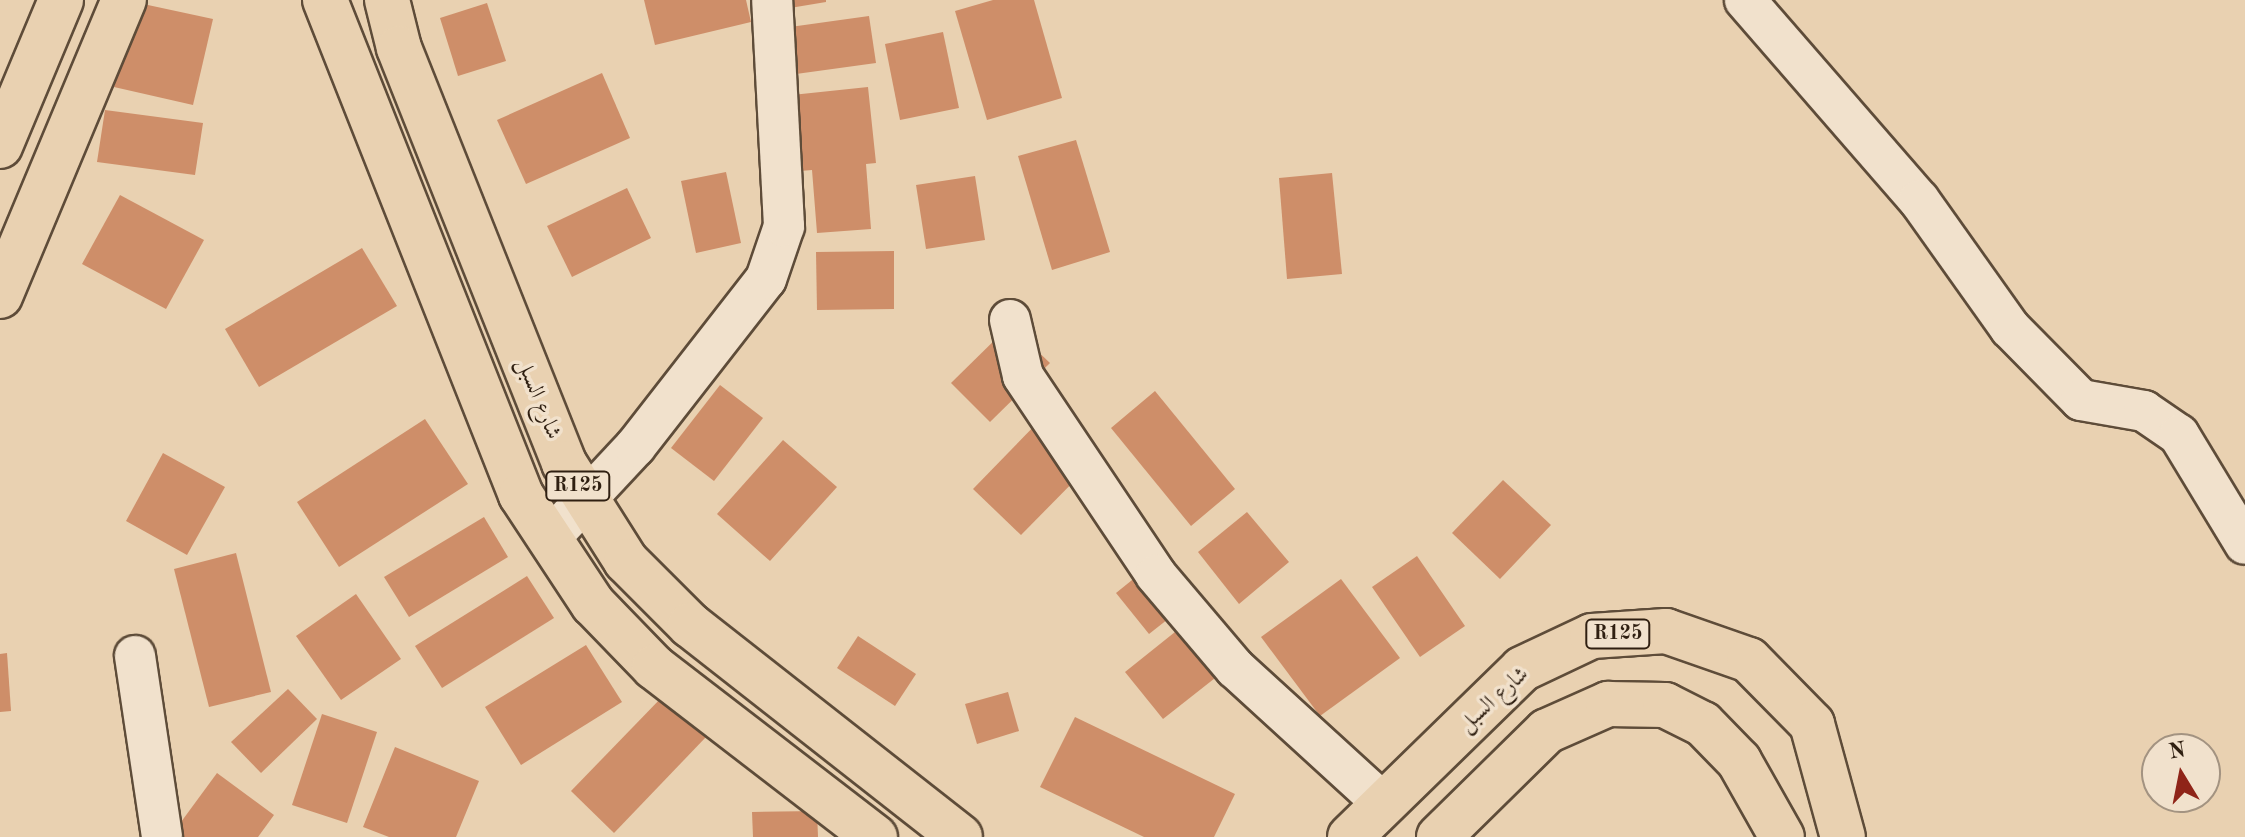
<!DOCTYPE html>
<html>
<head>
<meta charset="utf-8">
<style>
  body { margin:0 }
  #map { position:relative; width:2245px; height:837px; overflow:hidden; background:#e9d1b1; font-family:"Old Standard TT",Amiri,serif }
  div>[style] { position:absolute }
  .building>* { inset:0; background:#ce8e69 }
  .roads { filter:drop-shadow(2px 0 #5e4c39) drop-shadow(-2px 0 #5e4c39) drop-shadow(0 2px #5e4c39) drop-shadow(0 -2px #5e4c39) }
  .minor>* { height:40px; margin:-20px; padding:0 20px; transform-origin:20px; border-radius:20px; background:#f1e1cc }
  .primary>* { height:44px; margin:-22px; padding:0 22px; transform-origin:22px; border-radius:22px; background:#e9d1b1 }
  span { translate:-50% -50%; white-space:nowrap; text-align:center; line-height:1.15; -webkit-text-stroke:7px #f1e1cc; paint-order:stroke }
  .shield-label span { padding:2px 6px; background:#f1e1cc; border:2px solid; border-radius:6px; -webkit-text-stroke-width:0 }
  .shield-label { font-size:20px; color:#2f1f11; font-weight:700 }
  .street-label { font-size:22px; color:#2f1f11 }
  .north { position:absolute; left:2141px; top:733px; width:80px; height:80px; box-sizing:border-box; background:#f1e1cc; border:2px solid #a39381; border-radius:50%; rotate:350deg; font-size:22px; font-weight:700; line-height:32px; text-align:center; color:#2f1f11 }
  .north::after { content:''; display:block; margin:auto; width:28px; height:36px; background:#8f2418; clip-path:polygon(50% 0,100% 100%,50% 72%,0 100%) }
</style>
</head>
<body>
<div id="map">
  <div class="building">
    <div style="clip-path:polygon(644px 0,746px 0,751px 22px,655px 45px)"></div>
    <div style="clip-path:polygon(789px 0,826px 0,826px 2px,790px 8px)"></div>
    <div style="clip-path:polygon(993px 0,1034px 0,1062px 98px,987px 120px,955px 11px)"></div>
    <div style="clip-path:polygon(134px 2px,213px 19px,193px 105px,114px 87px)"></div>
    <div style="clip-path:polygon(487px 3px,506px 61px,458px 76px,440px 18px)"></div>
    <div style="clip-path:polygon(869px 16px,876px 63px,796px 74px,790px 27px)"></div>
    <div style="clip-path:polygon(943px 32px,959px 108px,900px 120px,885px 44px)"></div>
    <div style="clip-path:polygon(602px 73px,630px 138px,526px 184px,497px 120px)"></div>
    <div style="clip-path:polygon(868px 87px,876px 163px,866px 164px,871px 229px,817px 233px,812px 170px,800px 171px,792px 95px)"></div>
    <div style="clip-path:polygon(105px 110px,203px 123px,195px 175px,97px 162px)"></div>
    <div style="clip-path:polygon(1076px 140px,1110px 252px,1052px 270px,1018px 156px)"></div>
    <div style="clip-path:polygon(726px 172px,741px 243px,696px 253px,681px 181px)"></div>
    <div style="clip-path:polygon(1332px 173px,1342px 274px,1287px 279px,1279px 178px)"></div>
    <div style="clip-path:polygon(975px 176px,985px 240px,926px 249px,916px 185px)"></div>
    <div style="clip-path:polygon(627px 188px,651px 238px,572px 277px,547px 226px)"></div>
    <div style="clip-path:polygon(120px 195px,204px 240px,166px 309px,82px 264px)"></div>
    <div style="clip-path:polygon(362px 248px,397px 306px,259px 387px,225px 329px)"></div>
    <div style="clip-path:polygon(894px 251px,894px 309px,817px 310px,816px 252px)"></div>
    <div style="clip-path:polygon(1010px 325px,1050px 363px,990px 422px,951px 383px)"></div>
    <div style="clip-path:polygon(720px 385px,763px 418px,714px 481px,671px 448px)"></div>
    <div style="clip-path:polygon(1155px 391px,1235px 489px,1191px 526px,1111px 428px)"></div>
    <div style="clip-path:polygon(425px 419px,468px 484px,339px 567px,297px 502px)"></div>
    <div style="clip-path:polygon(1041px 419px,1089px 466px,1021px 535px,973px 489px)"></div>
    <div style="clip-path:polygon(783px 440px,837px 487px,770px 561px,717px 514px)"></div>
    <div style="clip-path:polygon(163px 453px,225px 487px,187px 555px,126px 521px)"></div>
    <div style="clip-path:polygon(1503px 480px,1551px 525px,1500px 579px,1452px 533px)"></div>
    <div style="clip-path:polygon(1247px 512px,1289px 562px,1239px 604px,1198px 552px)"></div>
    <div style="clip-path:polygon(484px 517px,508px 557px,409px 617px,384px 577px)"></div>
    <div style="clip-path:polygon(236px 553px,271px 692px,209px 707px,174px 569px)"></div>
    <div style="clip-path:polygon(1163px 555px,1196px 597px,1149px 634px,1116px 593px)"></div>
    <div style="clip-path:polygon(1417px 556px,1465px 626px,1420px 657px,1372px 587px)"></div>
    <div style="clip-path:polygon(527px 576px,554px 618px,442px 688px,415px 646px)"></div>
    <div style="clip-path:polygon(1341px 579px,1400px 658px,1320px 716px,1261px 637px)"></div>
    <div style="clip-path:polygon(356px 594px,401px 659px,341px 700px,296px 636px)"></div>
    <div style="clip-path:polygon(1205px 608px,1243px 656px,1163px 719px,1125px 672px)"></div>
    <div style="clip-path:polygon(858px 636px,916px 674px,895px 706px,837px 668px)"></div>
    <div style="clip-path:polygon(586px 645px,622px 702px,521px 765px,485px 707px)"></div>
    <div style="clip-path:polygon(7px 653px,11px 711px,0 712px,0 654px)"></div>
    <div style="clip-path:polygon(288px 689px,317px 719px,261px 773px,231px 742px)"></div>
    <div style="clip-path:polygon(1008px 692px,1019px 731px,977px 744px,965px 704px)"></div>
    <div style="clip-path:polygon(663px 696px,706px 737px,614px 833px,571px 791px)"></div>
    <div style="clip-path:polygon(322px 714px,377px 732px,347px 823px,292px 805px)"></div>
    <div style="clip-path:polygon(1075px 717px,1235px 794px,1214px 837px,1144px 837px,1040px 787px)"></div>
    <div style="clip-path:polygon(395px 747px,479px 781px,456px 837px,389px 837px,363px 827px)"></div>
    <div style="clip-path:polygon(217px 773px,274px 815px,258px 837px,170px 837px)"></div>
    <div style="clip-path:polygon(817px 811px,818px 837px,753px 837px,752px 812px)"></div>
  </div>
  <div class="roads">
    <div class="minor">
      <div style="left:1745px;top:0;width:265px;rotate:49deg"></div>
      <div style="left:1919px;top:200px;width:157px;rotate:54.6deg"></div>
      <div style="left:2010px;top:328px;width:101px;rotate:45.4deg"></div>
      <div style="left:2081px;top:400px;width:64px;rotate:9.9deg"></div>
      <div style="left:2144px;top:411px;width:42px;rotate:34.4deg"></div>
      <div style="left:2179px;top:435px;width:127px;rotate:58.8deg"></div>
      <div style="left:1010px;top:320px;width:57px;rotate:76.9deg"></div>
      <div style="left:1023px;top:376px;width:239px;rotate:56.2deg"></div>
      <div style="left:1156px;top:575px;width:122px;rotate:49.7deg"></div>
      <div style="left:1235px;top:668px;width:203px;rotate:42.4deg"></div>
      <div style="left:550px;top:538px;width:125px;rotate:-47deg"></div>
      <div style="left:635px;top:447px;width:213px;rotate:-52.1deg"></div>
      <div style="left:766px;top:279px;width:56px;rotate:-71.2deg"></div>
      <div style="left:784px;top:226px;width:226px;rotate:-93deg"></div>
      <div style="left:135px;top:656px;width:183px;rotate:81.5deg"></div>
    </div>
    <div class="primary">
      <div style="left:325px;top:0;width:532px;rotate:68.4deg"></div>
      <div style="left:521px;top:495px;width:131px;rotate:56.6deg"></div>
      <div style="left:593px;top:604px;width:88px;rotate:45.9deg"></div>
      <div style="left:654px;top:667px;width:279px;rotate:37.6deg"></div>
      <div style="left:387px;top:0;width:49px;rotate:76deg"></div>
      <div style="left:399px;top:48px;width:447px;rotate:68.3deg"></div>
      <div style="left:564px;top:463px;width:116px;rotate:57.7deg"></div>
      <div style="left:626px;top:561px;width:91px;rotate:45deg"></div>
      <div style="left:690px;top:625px;width:343px;rotate:38.1deg"></div>
      <div style="left:0;top:146px;width:158px;rotate:-67.3deg"></div>
      <div style="left:0;top:296px;width:321px;rotate:-67.3deg"></div>
      <div style="left:1350px;top:837px;width:240px;rotate:-44.3deg"></div>
      <div style="left:1522px;top:669px;width:77px;rotate:-25.2deg"></div>
      <div style="left:1592px;top:636px;width:74px;rotate:-3.9deg"></div>
      <div style="left:1666px;top:631px;width:88px;rotate:19.3deg"></div>
      <div style="left:1749px;top:660px;width:90px;rotate:45.5deg"></div>
      <div style="left:1812px;top:724px;width:117px;rotate:74.7deg"></div>
      <div style="left:1439px;top:837px;width:151px;rotate:-44.5deg"></div>
      <div style="left:1547px;top:731px;width:67px;rotate:-23.9deg"></div>
      <div style="left:1608px;top:704px;width:57px;rotate:1deg"></div>
      <div style="left:1665px;top:705px;width:42px;rotate:26.6deg"></div>
      <div style="left:1703px;top:724px;width:52px;rotate:45.8deg"></div>
      <div style="left:1739px;top:761px;width:87px;rotate:60.5deg"></div>
    </div>
  </div>
  <div class="shield-label">
    <span style="left:578px;top:486px">R125</span>
    <span style="left:1618px;top:634px">R125</span>
  </div>
  <div class="street-label">
    <span style="left:538px;top:399px;rotate:68deg">شارع السبل</span>
    <span style="left:1494px;top:700px;rotate:-42deg">شارع السبل</span>
  </div>
  <div class="north">N</div>
</div>
</body>
</html>
